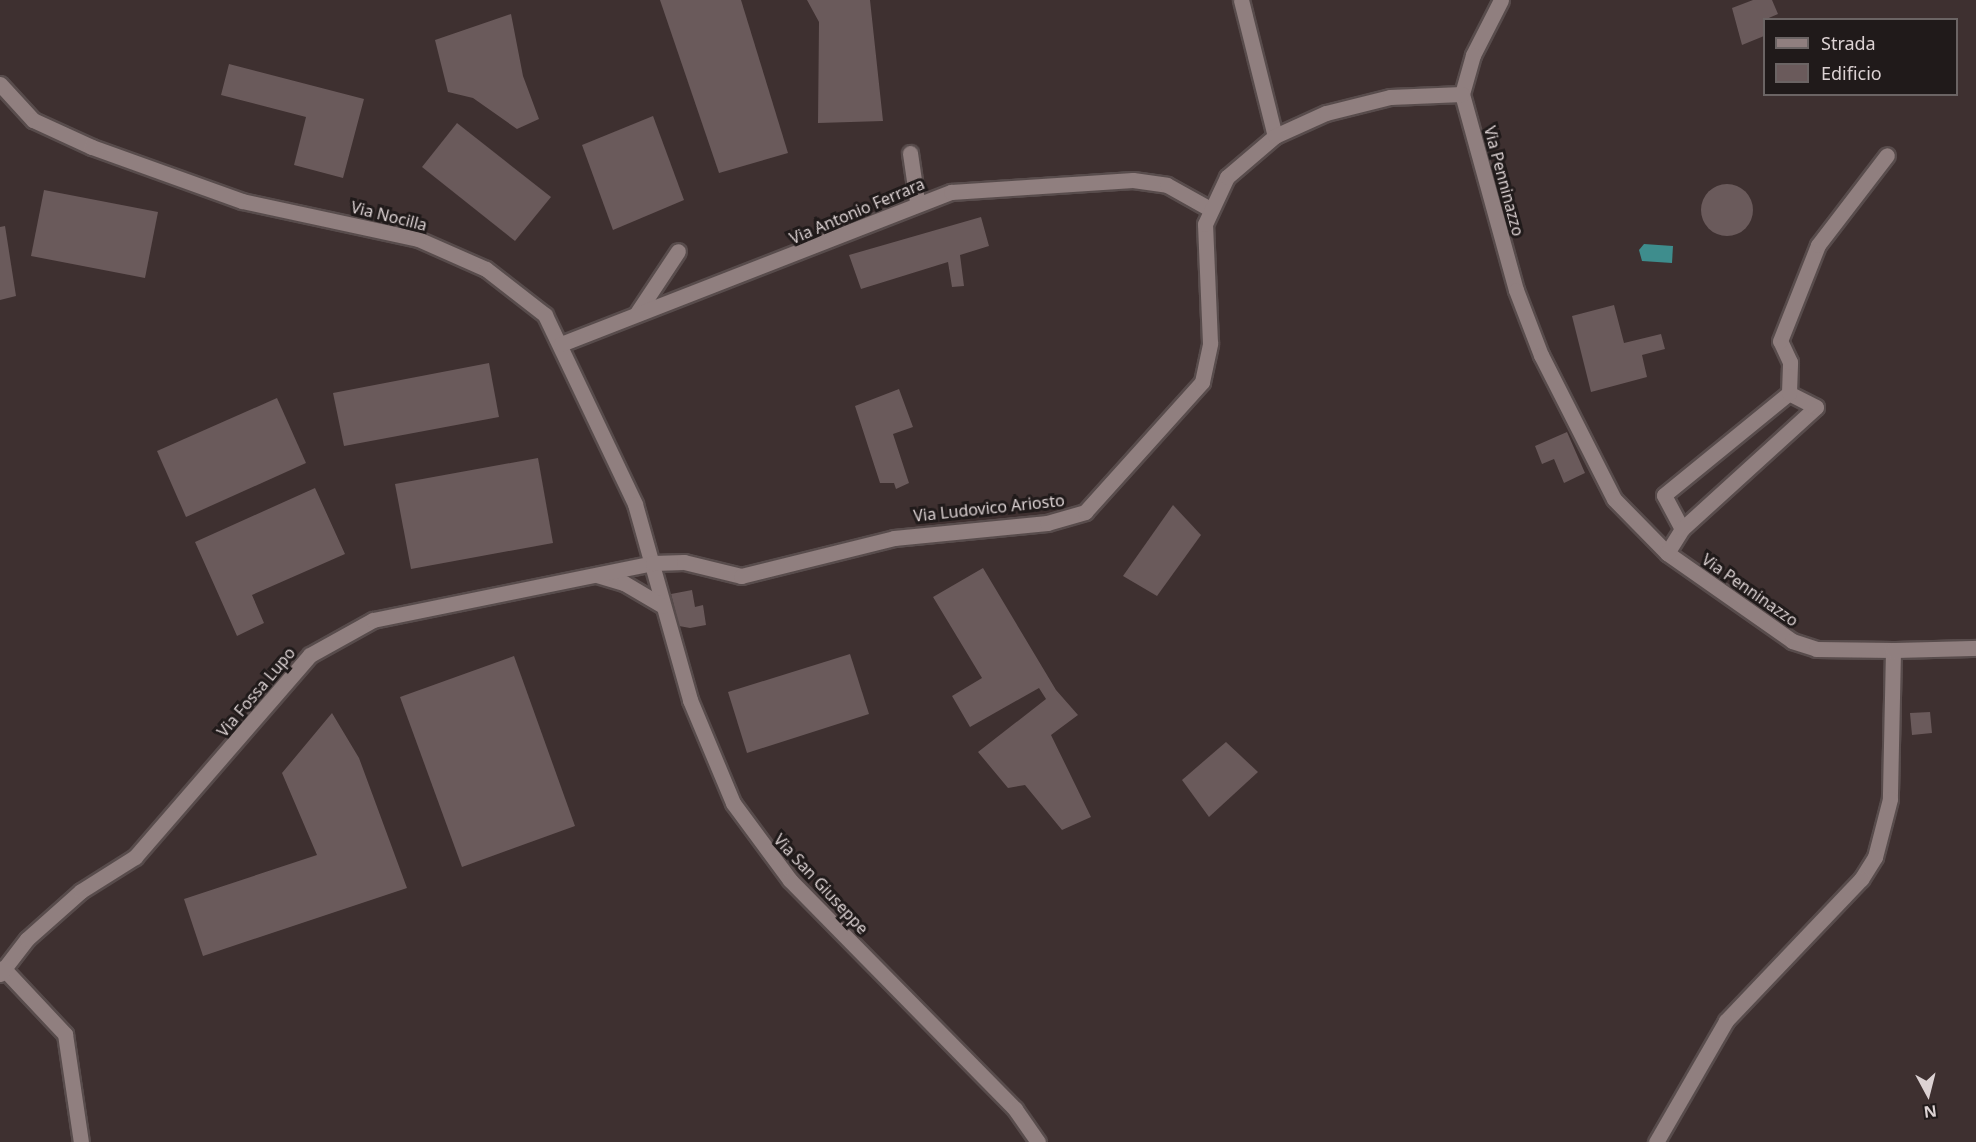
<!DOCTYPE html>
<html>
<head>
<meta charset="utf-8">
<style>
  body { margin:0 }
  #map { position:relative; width:1976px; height:1142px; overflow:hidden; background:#3e3030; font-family:"Noto Sans",sans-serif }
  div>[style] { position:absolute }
  .water>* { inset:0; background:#3e8d8d }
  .building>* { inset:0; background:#6a5a5b }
  .round { border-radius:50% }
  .roads { filter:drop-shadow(2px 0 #584c4c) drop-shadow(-2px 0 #584c4c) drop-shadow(0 2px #584c4c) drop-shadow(0 -2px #584c4c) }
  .minor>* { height:15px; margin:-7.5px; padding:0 7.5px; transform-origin:7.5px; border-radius:7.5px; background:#907f7f }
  span { translate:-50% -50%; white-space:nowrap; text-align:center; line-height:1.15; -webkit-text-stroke:6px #201a1a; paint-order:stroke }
  .street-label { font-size:16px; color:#dcd2d3 }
  .legend { position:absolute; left:1763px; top:18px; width:195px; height:78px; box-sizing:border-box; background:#201a1a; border:2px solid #6b6464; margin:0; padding:8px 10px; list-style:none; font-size:18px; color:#dcd2d3 }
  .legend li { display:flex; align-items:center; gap:12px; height:30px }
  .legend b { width:30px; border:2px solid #6b6464 }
  .north { position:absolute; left:1898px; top:1064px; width:60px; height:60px; -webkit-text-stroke:4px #201a1a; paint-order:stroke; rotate:173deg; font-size:16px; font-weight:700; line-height:24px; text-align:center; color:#dcd2d3 }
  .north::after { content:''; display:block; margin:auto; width:21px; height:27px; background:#dcd2d3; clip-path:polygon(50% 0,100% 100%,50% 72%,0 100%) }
</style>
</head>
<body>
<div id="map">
  <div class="water">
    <div style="clip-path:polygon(1644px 244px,1673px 246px,1672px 263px,1642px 261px,1639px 250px)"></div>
  </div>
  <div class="building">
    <div style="clip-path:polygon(660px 0,741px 0,788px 153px,719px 173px)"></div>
    <div style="clip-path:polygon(807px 0,870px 0,883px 121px,818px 123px,819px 22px)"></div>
    <div style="clip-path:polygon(1753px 0,1772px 0,1778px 14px,1764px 20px,1764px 36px,1742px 45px,1732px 8px)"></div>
    <div style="clip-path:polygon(511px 14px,523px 76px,539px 119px,517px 129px,473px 98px,448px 92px,435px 40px)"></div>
    <div style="clip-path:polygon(229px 64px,364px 99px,343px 178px,294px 165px,306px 117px,221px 95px)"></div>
    <div style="clip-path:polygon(653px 116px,684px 200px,613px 230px,582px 145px)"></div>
    <div style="clip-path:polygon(457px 123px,551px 197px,515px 241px,422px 167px)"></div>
    <div class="round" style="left:1701px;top:184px;width:52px;height:52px"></div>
    <div style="clip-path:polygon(44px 190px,158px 212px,145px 278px,31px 256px)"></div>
    <div style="clip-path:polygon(981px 217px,989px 246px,960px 255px,964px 286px,952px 287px,948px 262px,861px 289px,849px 255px)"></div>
    <div style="clip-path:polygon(5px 226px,16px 296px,0 300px,0 227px)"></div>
    <div style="clip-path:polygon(1614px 305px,1624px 343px,1661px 334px,1665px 349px,1642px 355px,1647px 377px,1591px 392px,1572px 316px)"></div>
    <div style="clip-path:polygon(489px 363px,499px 417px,344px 446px,333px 393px)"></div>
    <div style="clip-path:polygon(899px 389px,913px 427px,893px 434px,909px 483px,896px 489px,894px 483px,880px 483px,855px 406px)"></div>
    <div style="clip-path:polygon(277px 398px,306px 463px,186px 517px,157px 451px)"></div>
    <div style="clip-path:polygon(1567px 432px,1585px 473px,1564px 483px,1554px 459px,1542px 464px,1535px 446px)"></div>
    <div style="clip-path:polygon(538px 458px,553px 543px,411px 569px,395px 484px)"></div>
    <div style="clip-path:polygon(315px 488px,345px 554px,252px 595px,264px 623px,237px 636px,195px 542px)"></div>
    <div style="clip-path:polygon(1173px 505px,1201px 535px,1157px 596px,1123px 576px)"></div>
    <div style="clip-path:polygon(983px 568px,1056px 690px,1078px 715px,1051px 735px,1091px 817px,1062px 830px,1025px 785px,1008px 788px,978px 752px,1046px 699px,1039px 688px,970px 727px,952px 696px,982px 678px,933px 597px)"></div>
    <div style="clip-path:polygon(692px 590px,695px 607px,703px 605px,706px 625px,690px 628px,679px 626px,671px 594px)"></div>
    <div style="clip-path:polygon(850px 654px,869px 714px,747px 753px,728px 692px)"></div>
    <div style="clip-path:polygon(514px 656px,575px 826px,462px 867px,400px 697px)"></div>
    <div style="clip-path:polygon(1930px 712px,1932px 733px,1912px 735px,1910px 713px)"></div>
    <div style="clip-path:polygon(332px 713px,359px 758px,407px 888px,203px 956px,184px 899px,317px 855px,282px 773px)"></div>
    <div style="clip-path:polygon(1226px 742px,1258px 772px,1209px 817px,1182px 780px)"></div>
  </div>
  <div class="roads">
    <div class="minor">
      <div style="left:1241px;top:0;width:140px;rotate:76deg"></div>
      <div style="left:1501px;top:0;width:62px;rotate:117deg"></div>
      <div style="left:1473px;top:55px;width:41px;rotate:105.8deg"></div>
      <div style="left:1462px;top:94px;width:203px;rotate:74.6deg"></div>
      <div style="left:1516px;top:290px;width:70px;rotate:69deg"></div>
      <div style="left:1541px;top:355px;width:161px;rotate:63.1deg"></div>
      <div style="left:1614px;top:499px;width:76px;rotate:45.5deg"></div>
      <div style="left:1667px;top:553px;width:153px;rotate:35.1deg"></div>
      <div style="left:1792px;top:641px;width:25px;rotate:18deg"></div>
      <div style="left:1816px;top:649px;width:77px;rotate:0.7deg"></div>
      <div style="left:1893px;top:650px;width:149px;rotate:91.2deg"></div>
      <div style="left:1890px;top:799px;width:60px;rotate:104.5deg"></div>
      <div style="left:1875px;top:857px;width:26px;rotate:122deg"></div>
      <div style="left:1861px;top:879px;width:196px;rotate:133.6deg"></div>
      <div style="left:1726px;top:1021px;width:140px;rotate:120deg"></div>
      <div style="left:0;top:84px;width:49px;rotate:47.5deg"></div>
      <div style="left:33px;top:120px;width:65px;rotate:24.6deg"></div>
      <div style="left:92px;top:147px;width:159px;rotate:19.8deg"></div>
      <div style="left:242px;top:201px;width:180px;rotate:12.2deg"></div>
      <div style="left:418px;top:239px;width:74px;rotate:23.8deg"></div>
      <div style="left:486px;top:269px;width:75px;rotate:37.9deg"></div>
      <div style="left:545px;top:315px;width:209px;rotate:64.5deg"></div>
      <div style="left:635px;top:504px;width:204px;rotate:74.3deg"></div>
      <div style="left:690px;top:700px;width:112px;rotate:67.3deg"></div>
      <div style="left:733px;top:803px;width:96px;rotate:53.5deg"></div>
      <div style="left:790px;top:880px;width:321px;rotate:45.5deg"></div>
      <div style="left:1015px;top:1109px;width:40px;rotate:55.1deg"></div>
      <div style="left:910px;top:153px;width:49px;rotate:81.7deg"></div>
      <div style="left:637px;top:313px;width:74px;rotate:-56.5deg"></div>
      <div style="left:561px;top:344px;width:419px;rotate:-21.3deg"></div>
      <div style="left:951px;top:192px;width:182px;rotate:-3.8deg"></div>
      <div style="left:1133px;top:180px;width:34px;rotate:8deg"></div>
      <div style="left:1167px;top:185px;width:49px;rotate:29.2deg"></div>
      <div style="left:1682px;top:529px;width:38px;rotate:-118deg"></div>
      <div style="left:1664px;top:495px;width:161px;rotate:-39.2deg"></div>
      <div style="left:1667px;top:553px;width:28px;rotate:-58deg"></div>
      <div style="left:1682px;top:529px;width:181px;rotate:-42.3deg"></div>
      <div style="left:1816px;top:407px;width:30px;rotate:-153deg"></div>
      <div style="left:1789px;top:393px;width:31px;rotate:-88deg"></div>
      <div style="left:1790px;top:362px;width:23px;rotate:-115deg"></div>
      <div style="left:1780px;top:341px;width:103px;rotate:-68.4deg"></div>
      <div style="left:1818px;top:245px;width:113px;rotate:-52.5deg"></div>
      <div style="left:597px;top:575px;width:28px;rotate:17deg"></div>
      <div style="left:624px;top:583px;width:45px;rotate:30.5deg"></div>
      <div style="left:1893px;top:650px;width:83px;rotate:-1.4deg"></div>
      <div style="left:3px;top:968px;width:91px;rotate:46.8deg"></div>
      <div style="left:65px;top:1034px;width:109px;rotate:81.6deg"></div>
      <div style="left:0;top:974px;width:44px;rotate:-52.4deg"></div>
      <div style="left:27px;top:939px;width:72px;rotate:-41.6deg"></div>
      <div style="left:81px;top:891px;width:64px;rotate:-32.2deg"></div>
      <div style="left:135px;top:857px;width:267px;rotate:-49.1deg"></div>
      <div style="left:310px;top:655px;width:72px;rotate:-29.1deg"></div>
      <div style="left:373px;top:620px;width:286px;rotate:-11.5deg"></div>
      <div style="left:653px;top:563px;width:31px;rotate:-2deg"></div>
      <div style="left:684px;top:562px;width:59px;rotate:13.8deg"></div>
      <div style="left:741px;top:576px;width:158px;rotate:-13.9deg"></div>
      <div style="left:894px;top:538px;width:154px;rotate:-5.6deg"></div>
      <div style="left:1047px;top:523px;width:40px;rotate:-16deg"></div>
      <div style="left:1085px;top:512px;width:175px;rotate:-48deg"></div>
      <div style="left:1202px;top:382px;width:40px;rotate:-78deg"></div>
      <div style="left:1210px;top:343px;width:119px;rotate:-92.4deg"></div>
      <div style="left:1205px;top:224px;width:52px;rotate:-64.9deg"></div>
      <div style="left:1227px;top:177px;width:63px;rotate:-40.5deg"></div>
      <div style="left:1275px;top:136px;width:56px;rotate:-24.3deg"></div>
      <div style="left:1326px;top:113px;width:66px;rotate:-14deg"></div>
      <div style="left:1390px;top:97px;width:72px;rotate:-2.4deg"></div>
    </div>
  </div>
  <div class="street-label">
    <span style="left:1504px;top:181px;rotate:75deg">Via Penninazzo</span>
    <span style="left:857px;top:211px;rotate:-23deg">Via Antonio Ferrara</span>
    <span style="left:389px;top:216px;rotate:14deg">Via Nocilla</span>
    <span style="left:989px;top:508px;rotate:-6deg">Via Ludovico Ariosto</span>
    <span style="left:1750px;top:590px;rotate:35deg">Via Penninazzo</span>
    <span style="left:256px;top:692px;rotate:-50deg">Via Fossa Lupo</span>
    <span style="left:821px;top:884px;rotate:47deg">Via San Giuseppe</span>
  </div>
  <ul class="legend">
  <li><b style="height:8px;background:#907f7f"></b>Strada</li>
  <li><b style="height:16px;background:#6a5a5b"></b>Edificio</li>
  </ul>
  <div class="north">N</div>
</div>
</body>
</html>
